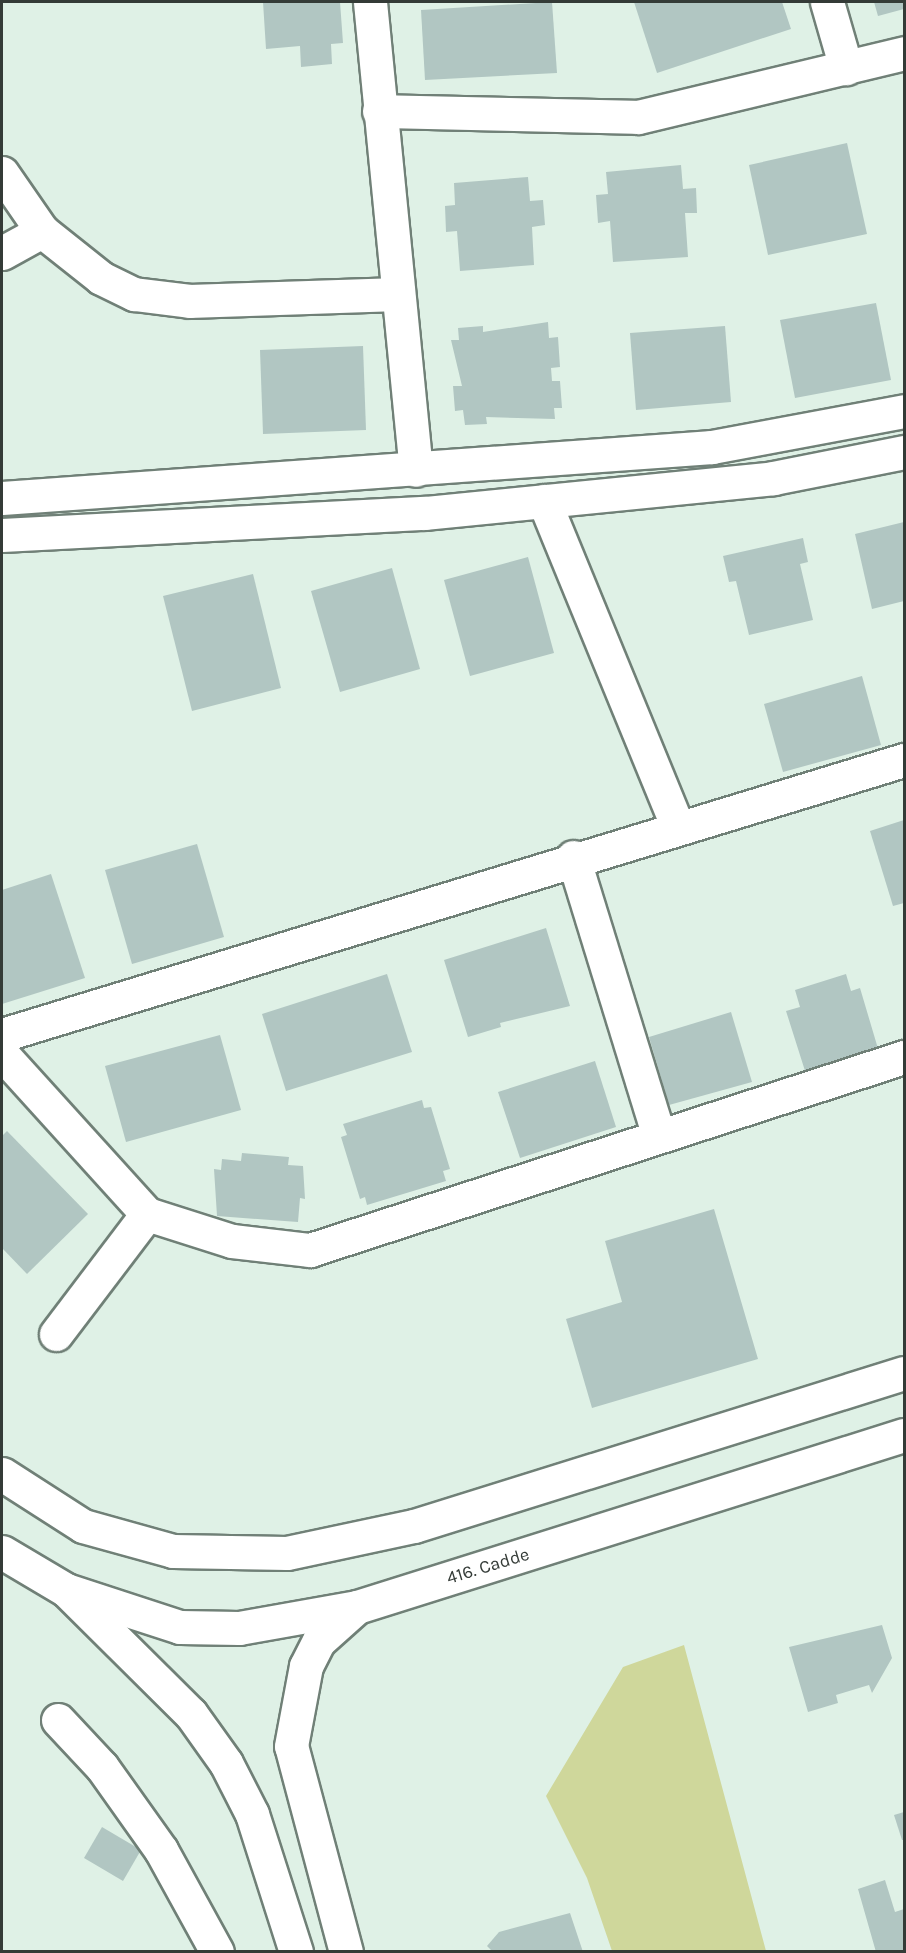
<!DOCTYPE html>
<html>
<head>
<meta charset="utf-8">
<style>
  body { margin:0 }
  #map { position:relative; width:906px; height:1953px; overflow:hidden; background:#dff1e6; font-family:Karla,sans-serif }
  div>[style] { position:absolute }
  .green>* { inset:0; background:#cfd79b }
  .building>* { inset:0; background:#b1c6c2 }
  .roads { filter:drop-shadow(2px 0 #708077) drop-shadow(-2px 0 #708077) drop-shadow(0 2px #708077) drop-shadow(0 -2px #708077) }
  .minor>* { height:33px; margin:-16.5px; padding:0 16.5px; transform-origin:16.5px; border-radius:16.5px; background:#fff }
  .major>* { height:33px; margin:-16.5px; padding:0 16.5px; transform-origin:16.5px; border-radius:16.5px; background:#fff }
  span { translate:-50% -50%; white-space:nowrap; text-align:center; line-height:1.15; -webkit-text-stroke:6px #fff; paint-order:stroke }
  .street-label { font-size:18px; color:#343b37 }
  .frame { position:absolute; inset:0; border:3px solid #343b37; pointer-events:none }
</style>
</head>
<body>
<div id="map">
  <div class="green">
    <div style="clip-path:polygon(684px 1645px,766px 1951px,612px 1951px,587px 1878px,546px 1796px,623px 1667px)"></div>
  </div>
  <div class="building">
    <div style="clip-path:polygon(263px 2px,340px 2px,343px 43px,331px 44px,332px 64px,301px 67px,300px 46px,266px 49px)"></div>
    <div style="clip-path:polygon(552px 2px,557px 73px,425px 80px,421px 10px)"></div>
    <div style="clip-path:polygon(634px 2px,782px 2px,791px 29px,657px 73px)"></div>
    <div style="clip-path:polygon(874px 2px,904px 2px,904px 9px,878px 16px)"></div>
    <div style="clip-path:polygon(847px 143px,867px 234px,768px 255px,749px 165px)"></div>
    <div style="clip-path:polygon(681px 165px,683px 189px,696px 188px,697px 213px,685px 213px,688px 257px,613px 262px,610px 221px,598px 223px,596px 195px,608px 194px,606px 172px)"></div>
    <div style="clip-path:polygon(528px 177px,530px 201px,543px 200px,545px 225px,532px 227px,534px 265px,460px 271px,457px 231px,446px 232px,445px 206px,455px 205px,454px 183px)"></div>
    <div style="clip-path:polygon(876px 303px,891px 380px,795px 398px,780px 320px)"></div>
    <div style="clip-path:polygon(548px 322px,549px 338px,558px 337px,560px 367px,551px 368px,552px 381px,560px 381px,562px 408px,554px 408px,555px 419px,486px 417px,487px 424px,465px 425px,463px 410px,455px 411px,453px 386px,462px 386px,451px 340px,459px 340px,458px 328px,483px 326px,483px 332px)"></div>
    <div style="clip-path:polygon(725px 326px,731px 402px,636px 410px,630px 333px)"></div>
    <div style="clip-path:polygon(363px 346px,366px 430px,263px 434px,260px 350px)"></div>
    <div style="clip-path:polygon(904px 522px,904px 601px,872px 609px,855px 534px)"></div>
    <div style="clip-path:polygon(803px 538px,808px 562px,800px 564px,813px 620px,749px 635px,736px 581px,729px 582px,723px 556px)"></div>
    <div style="clip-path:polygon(528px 557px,554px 653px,470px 676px,444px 580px)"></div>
    <div style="clip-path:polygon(392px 568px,420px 669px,340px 692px,311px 591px)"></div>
    <div style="clip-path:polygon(253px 574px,281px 688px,192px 711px,163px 596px)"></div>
    <div style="clip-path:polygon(862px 676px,881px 745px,783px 772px,764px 704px)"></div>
    <div style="clip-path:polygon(904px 820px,904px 903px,893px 906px,870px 831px)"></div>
    <div style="clip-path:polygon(197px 844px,224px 937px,132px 964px,105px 870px)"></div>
    <div style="clip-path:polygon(51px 874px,85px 978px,2px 1004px,2px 890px)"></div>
    <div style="clip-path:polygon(546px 928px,570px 1006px,500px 1023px,501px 1027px,468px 1037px,444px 960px)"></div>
    <div style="clip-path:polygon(387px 974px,412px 1052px,286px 1091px,262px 1014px)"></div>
    <div style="clip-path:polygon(846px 974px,851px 991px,860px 988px,879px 1052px,806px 1074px,786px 1011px,800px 1007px,795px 990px)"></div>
    <div style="clip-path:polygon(731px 1012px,752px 1082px,669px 1105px,649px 1037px)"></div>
    <div style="clip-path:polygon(220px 1035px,241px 1110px,126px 1142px,105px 1066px)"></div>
    <div style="clip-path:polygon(595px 1061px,616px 1127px,520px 1158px,498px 1092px)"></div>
    <div style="clip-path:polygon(422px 1100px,424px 1108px,431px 1107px,450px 1169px,443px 1171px,446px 1181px,367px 1205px,365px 1197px,360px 1199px,341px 1137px,347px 1135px,343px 1124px)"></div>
    <div style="clip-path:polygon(7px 1131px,88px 1214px,27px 1274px,2px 1248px,2px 1136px)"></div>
    <div style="clip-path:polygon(242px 1153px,289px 1157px,288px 1165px,303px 1166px,305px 1199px,300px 1198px,298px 1222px,217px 1216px,214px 1169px,221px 1170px,222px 1159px,241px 1161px)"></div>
    <div style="clip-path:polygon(714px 1209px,758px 1359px,592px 1408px,566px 1319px,622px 1302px,605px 1241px)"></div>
    <div style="clip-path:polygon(882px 1625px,892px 1658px,872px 1693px,869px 1685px,836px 1695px,838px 1703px,808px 1712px,789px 1647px)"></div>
    <div style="clip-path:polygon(904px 1812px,904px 1840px,902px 1840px,894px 1815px)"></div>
    <div style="clip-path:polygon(102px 1827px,141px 1850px,123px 1881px,84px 1858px)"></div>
    <div style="clip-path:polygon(885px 1880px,895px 1912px,904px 1909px,904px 1952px,876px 1952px,858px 1889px)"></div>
    <div style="clip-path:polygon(570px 1913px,583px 1952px,493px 1952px,487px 1946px,499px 1932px)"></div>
  </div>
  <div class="roads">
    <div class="minor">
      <div style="left:370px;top:2px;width:470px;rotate:84.4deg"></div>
      <div style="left:827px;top:2px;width:69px;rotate:73.9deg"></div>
      <div style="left:379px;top:111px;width:259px;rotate:1.3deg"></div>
      <div style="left:638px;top:117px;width:274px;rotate:-13.5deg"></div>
      <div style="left:2px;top:173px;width:70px;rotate:55.4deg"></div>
      <div style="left:42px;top:231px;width:75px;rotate:38.5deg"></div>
      <div style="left:101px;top:278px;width:37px;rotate:26deg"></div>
      <div style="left:134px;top:294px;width:56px;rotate:7.1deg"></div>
      <div style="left:190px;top:301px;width:207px;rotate:-1.9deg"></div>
      <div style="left:2px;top:253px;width:46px;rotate:-28.8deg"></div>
      <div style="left:544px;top:501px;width:350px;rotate:67.7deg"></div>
      <div style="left:573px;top:857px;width:292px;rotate:72.9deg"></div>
      <div style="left:2px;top:1035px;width:943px;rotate:-16.96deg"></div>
      <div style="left:2px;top:1054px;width:216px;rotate:47.8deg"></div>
      <div style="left:147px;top:1214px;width:89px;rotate:17.6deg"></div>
      <div style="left:232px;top:1241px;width:79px;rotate:6.6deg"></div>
      <div style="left:310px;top:1250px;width:625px;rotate:-18deg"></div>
      <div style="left:56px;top:1334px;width:151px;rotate:-52.8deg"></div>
      <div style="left:66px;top:1590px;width:176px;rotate:44.8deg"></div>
      <div style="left:191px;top:1714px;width:60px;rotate:54.5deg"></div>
      <div style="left:226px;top:1763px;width:57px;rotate:63deg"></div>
      <div style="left:252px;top:1814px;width:145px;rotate:72.3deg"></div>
      <div style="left:58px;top:1720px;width:64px;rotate:46.9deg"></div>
      <div style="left:102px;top:1767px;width:102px;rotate:54.6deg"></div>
      <div style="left:161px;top:1850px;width:116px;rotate:61.2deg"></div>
      <div style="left:346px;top:1952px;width:213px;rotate:-104.9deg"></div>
      <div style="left:291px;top:1746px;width:81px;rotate:-79.4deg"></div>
      <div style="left:306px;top:1666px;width:28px;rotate:-63deg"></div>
      <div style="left:319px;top:1641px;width:51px;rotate:-41.8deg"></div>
    </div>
    <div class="major">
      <div style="left:2px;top:498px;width:712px;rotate:-4.11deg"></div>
      <div style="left:712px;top:447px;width:195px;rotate:-10.6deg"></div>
      <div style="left:2px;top:535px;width:424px;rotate:-3deg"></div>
      <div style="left:425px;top:513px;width:350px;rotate:-5.7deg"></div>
      <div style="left:773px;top:478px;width:134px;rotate:-11.2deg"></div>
      <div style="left:2px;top:1474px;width:96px;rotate:32.7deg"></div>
      <div style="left:83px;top:1526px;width:93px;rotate:15.5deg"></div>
      <div style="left:173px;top:1551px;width:114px;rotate:1deg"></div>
      <div style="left:287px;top:1553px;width:130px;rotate:-12deg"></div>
      <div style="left:414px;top:1526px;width:513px;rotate:-17.34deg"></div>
      <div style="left:2px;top:1552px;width:74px;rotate:30.7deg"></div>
      <div style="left:66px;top:1590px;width:120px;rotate:18deg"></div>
      <div style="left:180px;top:1627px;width:59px;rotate:1deg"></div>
      <div style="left:239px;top:1628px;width:120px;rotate:-10.1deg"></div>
      <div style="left:357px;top:1607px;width:573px;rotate:-17.46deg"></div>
    </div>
  </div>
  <div class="street-label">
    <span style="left:488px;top:1566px;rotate:-17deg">416. Cadde</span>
  </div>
  <div class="frame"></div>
</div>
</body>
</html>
